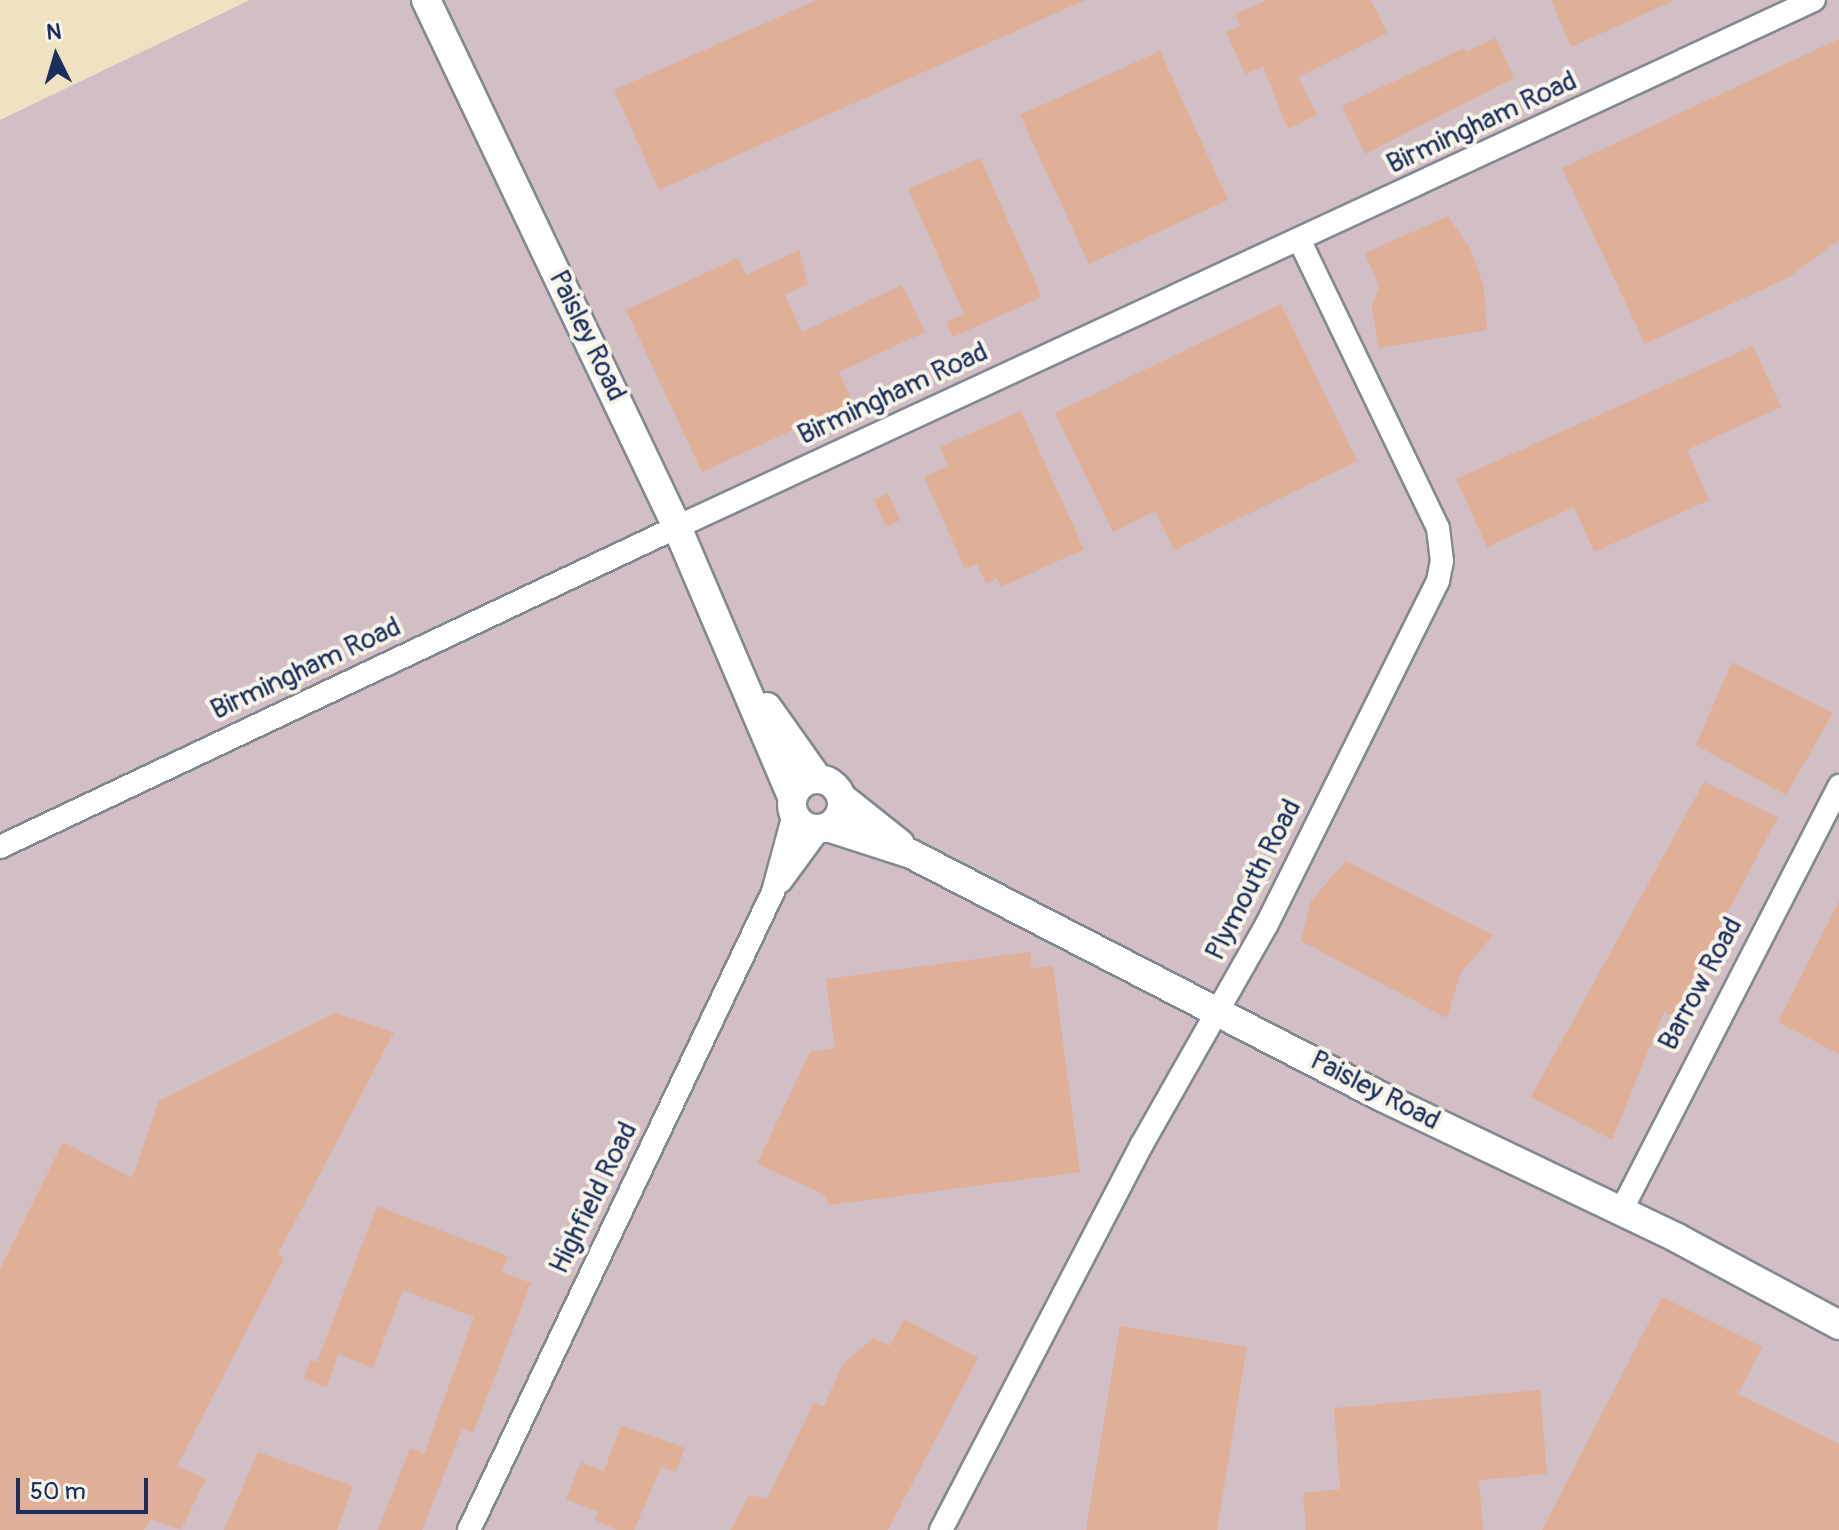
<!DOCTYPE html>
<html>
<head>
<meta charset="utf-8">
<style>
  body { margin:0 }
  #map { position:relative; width:1839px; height:1530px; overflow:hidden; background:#eee2c3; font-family:Pangolin,sans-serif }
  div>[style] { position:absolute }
  .industrial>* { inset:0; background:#d2bec5 }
  .building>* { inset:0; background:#dfaf97 }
  .roads { filter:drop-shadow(2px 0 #848890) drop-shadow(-2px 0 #848890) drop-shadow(0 2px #848890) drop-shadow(0 -2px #848890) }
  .minor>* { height:22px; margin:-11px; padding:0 11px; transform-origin:11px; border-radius:11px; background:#fff }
  .major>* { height:28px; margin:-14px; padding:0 14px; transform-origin:14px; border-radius:14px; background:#fff }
  .major>.ring { margin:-14px; padding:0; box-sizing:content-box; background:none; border:28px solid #fff; border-radius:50% }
  span { translate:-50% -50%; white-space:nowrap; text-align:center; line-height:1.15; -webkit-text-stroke:8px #f7f3e8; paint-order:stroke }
  .street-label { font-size:28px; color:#1b2f5e }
  .north { position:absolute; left:16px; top:16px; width:80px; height:80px; -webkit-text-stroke:6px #f7f3e8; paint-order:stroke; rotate:355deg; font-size:22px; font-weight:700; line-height:32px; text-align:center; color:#1b2f5e }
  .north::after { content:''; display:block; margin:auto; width:28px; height:36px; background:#1b2f5e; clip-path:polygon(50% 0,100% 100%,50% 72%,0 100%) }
  .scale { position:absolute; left:16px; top:1478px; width:132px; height:36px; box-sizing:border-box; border:4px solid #1b2f5e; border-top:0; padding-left:10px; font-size:24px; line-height:28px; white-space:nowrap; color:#1b2f5e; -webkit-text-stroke:6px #f7f3e8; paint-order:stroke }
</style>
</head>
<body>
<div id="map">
  <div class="industrial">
    <div style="clip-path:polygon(250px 0,1839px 0,1839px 1530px,0 1530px,0 120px)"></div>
  </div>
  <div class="building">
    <div style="clip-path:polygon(817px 0,1085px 0,659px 190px,614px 90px)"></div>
    <div style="clip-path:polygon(1267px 0,1371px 0,1387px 33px,1298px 77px,1317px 115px,1288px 129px,1263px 67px,1245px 74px,1226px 32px,1240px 26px,1235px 14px)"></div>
    <div style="clip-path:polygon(1551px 0,1675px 0,1571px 47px)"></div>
    <div style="clip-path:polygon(1496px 38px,1514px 78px,1365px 154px,1342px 106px,1464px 48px,1466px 52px)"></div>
    <div style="clip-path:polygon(1839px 39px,1839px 240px,1789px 277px,1645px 344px,1562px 168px)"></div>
    <div style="clip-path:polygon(1160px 51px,1228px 200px,1089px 264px,1020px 115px)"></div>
    <div style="clip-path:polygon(980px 158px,1042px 297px,953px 337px,946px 322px,964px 314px,908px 189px)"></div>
    <div style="clip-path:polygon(1448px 216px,1471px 250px,1484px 287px,1487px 330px,1378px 348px,1372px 306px,1379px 286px,1365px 253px)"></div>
    <div style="clip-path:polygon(799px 250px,808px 284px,785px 295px,802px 332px,902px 285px,925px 332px,839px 372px,853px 402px,702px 472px,626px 310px,738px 258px,746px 275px)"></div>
    <div style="clip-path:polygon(1281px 304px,1357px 461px,1174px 550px,1155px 511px,1113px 532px,1055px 413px)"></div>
    <div style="clip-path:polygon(1753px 346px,1781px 407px,1687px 450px,1709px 500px,1594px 552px,1574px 507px,1487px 547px,1456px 479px)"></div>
    <div style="clip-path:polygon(1021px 411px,1084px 549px,1001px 587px,997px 578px,986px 584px,977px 564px,965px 569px,924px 477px,948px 466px,940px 447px)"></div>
    <div style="clip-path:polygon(888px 493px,900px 520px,886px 527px,874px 500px)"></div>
    <div style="clip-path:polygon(1732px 662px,1833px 713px,1786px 795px,1696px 745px)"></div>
    <div style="clip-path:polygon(1704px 782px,1778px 817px,1673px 1016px,1664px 1012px,1612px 1140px,1531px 1097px)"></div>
    <div style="clip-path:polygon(1346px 861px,1493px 935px,1460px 974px,1447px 1018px,1301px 941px,1311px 901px)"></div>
    <div style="clip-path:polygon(1839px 901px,1839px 1054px,1778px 1022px)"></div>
    <div style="clip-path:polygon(1030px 952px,1032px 968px,1053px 966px,1080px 1172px,830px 1205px,823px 1194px,757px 1164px,810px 1052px,835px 1048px,826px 979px)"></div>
    <div style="clip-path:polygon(335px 1013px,394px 1032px,278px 1254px,284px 1258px,177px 1466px,206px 1479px,181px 1530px,150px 1519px,144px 1530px,0 1530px,0 1269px,63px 1142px,132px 1178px,159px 1101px)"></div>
    <div style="clip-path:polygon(377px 1206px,508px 1256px,502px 1272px,531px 1283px,473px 1433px,462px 1429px,422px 1530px,378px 1530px,410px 1448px,424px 1454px,474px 1317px,403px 1290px,373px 1368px,338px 1354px,327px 1387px,304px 1379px,310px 1360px,317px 1362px)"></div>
    <div style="clip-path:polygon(1662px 1297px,1762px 1347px,1738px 1394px,1839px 1444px,1839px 1530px,1542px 1530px)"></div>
    <div style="clip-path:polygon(904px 1319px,978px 1358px,888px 1530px,731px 1530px,749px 1495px,767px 1499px,814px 1402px,823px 1407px,844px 1363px,874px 1338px,890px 1346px)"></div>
    <div style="clip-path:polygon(1120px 1326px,1247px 1347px,1217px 1530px,1086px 1530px)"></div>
    <div style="clip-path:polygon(1540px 1390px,1547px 1474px,1479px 1480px,1483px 1530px,1306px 1530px,1303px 1493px,1340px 1489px,1334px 1408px)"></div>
    <div style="clip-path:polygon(621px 1425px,685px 1448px,675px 1472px,661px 1467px,634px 1530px,617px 1530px,595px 1520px,598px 1512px,566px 1499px,581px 1462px,604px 1471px)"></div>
    <div style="clip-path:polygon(258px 1452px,353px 1486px,337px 1530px,224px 1530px)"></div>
  </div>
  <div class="roads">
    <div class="minor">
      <div style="left:0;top:847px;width:749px;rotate:-25.3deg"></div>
      <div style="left:677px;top:527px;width:1253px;rotate:-24.87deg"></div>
      <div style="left:781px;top:881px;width:64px;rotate:-53.8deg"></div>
      <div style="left:1621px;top:1211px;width:478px;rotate:-62.8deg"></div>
      <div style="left:469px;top:1530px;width:707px;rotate:-64.52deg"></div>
      <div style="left:773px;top:892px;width:81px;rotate:-74.9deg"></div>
      <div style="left:941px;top:1530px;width:435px;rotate:-62.5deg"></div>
      <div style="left:1142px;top:1144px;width:251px;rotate:-60.4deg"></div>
      <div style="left:1266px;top:926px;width:385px;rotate:-63.5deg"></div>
      <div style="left:1438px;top:581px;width:20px;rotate:-79deg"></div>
      <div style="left:1442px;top:561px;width:33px;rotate:-97deg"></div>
      <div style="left:1438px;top:528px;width:318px;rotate:-115.7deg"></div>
    </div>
    <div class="major">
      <div style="left:426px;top:0;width:584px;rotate:64.53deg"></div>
      <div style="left:677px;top:527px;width:293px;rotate:66.9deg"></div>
      <div style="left:767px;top:707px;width:88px;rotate:54.7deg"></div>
      <div class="ring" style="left:792px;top:779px;width:22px;height:22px"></div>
      <div style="left:841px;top:797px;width:75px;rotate:38.5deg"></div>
      <div style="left:827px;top:827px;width:88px;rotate:17.8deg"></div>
      <div style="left:911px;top:854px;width:530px;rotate:27.29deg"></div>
      <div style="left:1382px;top:1097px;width:327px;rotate:25.5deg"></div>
      <div style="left:1677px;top:1238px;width:184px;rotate:28.2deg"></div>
    </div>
  </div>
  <div class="street-label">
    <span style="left:1482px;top:123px;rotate:-25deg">Birmingham Road</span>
    <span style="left:587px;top:336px;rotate:64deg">Paisley Road</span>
    <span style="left:893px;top:394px;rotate:-25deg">Birmingham Road</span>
    <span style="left:306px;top:669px;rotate:-25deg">Birmingham Road</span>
    <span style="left:1254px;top:880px;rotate:-63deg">Plymouth Road</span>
    <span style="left:1701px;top:984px;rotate:-62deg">Barrow Road</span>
    <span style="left:1375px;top:1091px;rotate:27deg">Paisley Road</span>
    <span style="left:594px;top:1198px;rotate:-64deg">Highfield Road</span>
  </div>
  <div class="north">N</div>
  <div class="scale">50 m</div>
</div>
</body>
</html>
